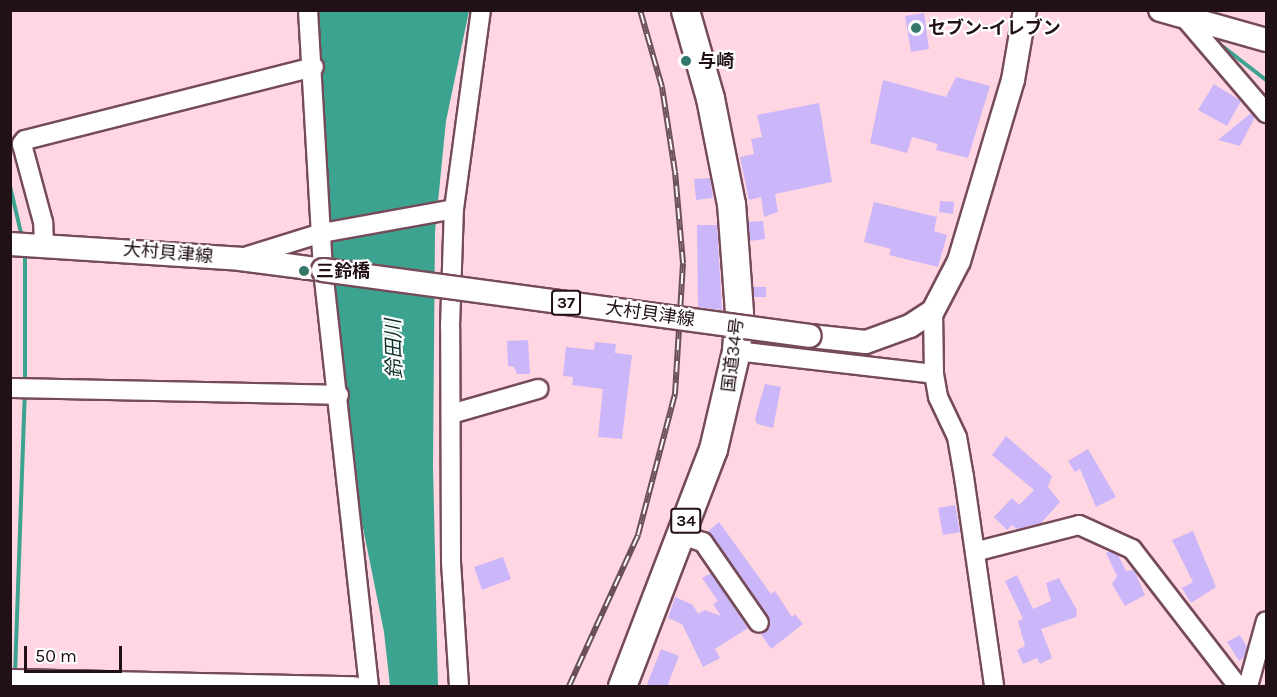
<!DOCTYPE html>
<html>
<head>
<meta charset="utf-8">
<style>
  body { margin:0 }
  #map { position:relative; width:1277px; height:697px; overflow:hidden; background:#ffd6e1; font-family:Karla,"Noto Sans JP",sans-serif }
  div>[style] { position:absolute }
  .water>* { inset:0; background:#3ca391 }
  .stream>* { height:4px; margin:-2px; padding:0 2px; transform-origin:2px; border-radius:2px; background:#3ca391 }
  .building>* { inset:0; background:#ccb6fa }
  .roads { filter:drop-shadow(2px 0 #764b59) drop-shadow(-2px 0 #764b59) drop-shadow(0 2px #764b59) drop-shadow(0 -2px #764b59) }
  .minor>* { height:18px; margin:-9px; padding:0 9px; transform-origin:9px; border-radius:9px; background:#fff }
  .major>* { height:22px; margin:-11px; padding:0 11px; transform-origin:11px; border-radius:11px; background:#fff }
  .highway>* { height:27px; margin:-13.5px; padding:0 13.5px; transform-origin:13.5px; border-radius:13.5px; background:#fff }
  .rail>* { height:6px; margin-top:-3px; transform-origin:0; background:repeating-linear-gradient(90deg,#fff 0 11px,#6a5158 0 22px); box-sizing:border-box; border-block:2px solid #6a5158 }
  .bridges { filter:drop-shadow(2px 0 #764b59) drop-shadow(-2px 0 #764b59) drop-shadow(0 2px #764b59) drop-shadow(0 -2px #764b59) }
  .major-bridge>* { height:22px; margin:-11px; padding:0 11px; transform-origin:11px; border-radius:11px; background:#fff }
  .dots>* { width:16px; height:16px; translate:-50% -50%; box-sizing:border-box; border:3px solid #fff; border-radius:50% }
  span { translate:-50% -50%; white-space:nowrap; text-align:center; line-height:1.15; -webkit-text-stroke:4.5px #fff; paint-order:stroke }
  .shield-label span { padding:2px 4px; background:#fff; border:2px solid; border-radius:4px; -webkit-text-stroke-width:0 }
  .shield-label { font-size:16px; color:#211015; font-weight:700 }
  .poi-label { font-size:18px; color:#211015; font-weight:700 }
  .left { translate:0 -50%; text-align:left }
  .street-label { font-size:18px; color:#211015 }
  .water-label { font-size:20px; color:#11312b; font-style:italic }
  .frame { position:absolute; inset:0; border:12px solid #211015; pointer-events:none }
  .scale { position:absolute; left:24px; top:646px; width:98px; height:27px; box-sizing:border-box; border:3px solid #211015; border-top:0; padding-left:8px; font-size:18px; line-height:21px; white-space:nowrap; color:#211015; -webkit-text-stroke:4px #fff; paint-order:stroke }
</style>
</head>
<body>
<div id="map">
  <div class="water">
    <div style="clip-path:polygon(314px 11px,469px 11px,446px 121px,435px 232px,433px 465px,438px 686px,390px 686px,384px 632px,360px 513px,331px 287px)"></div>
  </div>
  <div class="stream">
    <div style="left:1217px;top:42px;width:62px;rotate:37.8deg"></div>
    <div style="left:10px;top:186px;width:52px;rotate:76.8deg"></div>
    <div style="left:25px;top:383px;width:130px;rotate:-90deg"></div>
    <div style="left:15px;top:674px;width:281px;rotate:-88deg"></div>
  </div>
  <div class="building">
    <div style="clip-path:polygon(924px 13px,929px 49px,911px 52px,905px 16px)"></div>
    <div style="clip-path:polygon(956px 77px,990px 86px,968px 158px,936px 150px,938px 144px,912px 137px,907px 153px,870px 143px,883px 80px,946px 97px)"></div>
    <div style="clip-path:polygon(1214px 84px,1241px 101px,1227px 126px,1198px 110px)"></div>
    <div style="clip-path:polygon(819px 103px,832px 182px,775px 194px,778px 212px,764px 217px,761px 197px,749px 200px,740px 157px,754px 154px,751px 139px,762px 137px,757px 115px)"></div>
    <div style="clip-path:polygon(1251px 113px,1255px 117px,1240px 146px,1218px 140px)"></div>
    <div style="clip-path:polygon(710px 178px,713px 198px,696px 200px,694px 179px)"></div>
    <div style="clip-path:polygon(940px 201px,954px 202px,953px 214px,939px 212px)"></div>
    <div style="clip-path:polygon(874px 202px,937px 217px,934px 231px,947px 235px,938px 267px,889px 255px,891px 249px,864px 242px)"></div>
    <div style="clip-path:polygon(763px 221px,765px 239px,750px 241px,748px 222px)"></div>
    <div style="clip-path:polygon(697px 225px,717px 225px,722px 310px,698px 307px)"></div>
    <div style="clip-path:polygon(754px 287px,766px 287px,766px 297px,754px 297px)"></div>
    <div style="clip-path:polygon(528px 340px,530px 374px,517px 374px,514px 367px,508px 366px,507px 341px)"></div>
    <div style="clip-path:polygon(595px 342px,616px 344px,615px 353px,632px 355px,622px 439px,598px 437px,603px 389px,572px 385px,573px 377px,563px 376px,566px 347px,594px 350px)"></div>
    <div style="clip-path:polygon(765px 384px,781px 387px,773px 428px,757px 424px,755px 419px)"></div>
    <div style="clip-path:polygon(1006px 436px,1052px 476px,1048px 487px,1060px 502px,1041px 523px,1017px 529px,1012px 525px,1007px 530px,994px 517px,1012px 498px,1019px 505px,1034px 490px,992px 455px)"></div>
    <div style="clip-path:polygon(1088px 449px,1116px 497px,1096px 507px,1080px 469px,1075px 472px,1068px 461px)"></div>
    <div style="clip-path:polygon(955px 505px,960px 532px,943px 535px,938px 508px)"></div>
    <div style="clip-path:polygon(719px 522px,771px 594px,775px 591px,792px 617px,795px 614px,803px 624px,771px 649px,761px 634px,769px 627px,768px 617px,707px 532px)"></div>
    <div style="clip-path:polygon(1193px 531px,1216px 587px,1191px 603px,1182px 588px,1193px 582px,1172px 540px)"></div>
    <div style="clip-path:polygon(1110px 551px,1118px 555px,1126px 571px,1134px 570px,1145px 595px,1125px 606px,1112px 584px,1117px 576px,1106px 553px)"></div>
    <div style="clip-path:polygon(503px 557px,511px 579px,482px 590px,474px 567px)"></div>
    <div style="clip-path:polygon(711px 573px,748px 628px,715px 649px,720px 658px,703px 667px,682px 624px,668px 618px,675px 597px,693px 605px,698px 614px,705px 610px,721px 616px,713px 604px,718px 601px,702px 578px)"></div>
    <div style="clip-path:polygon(1017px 575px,1033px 609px,1051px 601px,1046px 583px,1059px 578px,1077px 610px,1076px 617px,1041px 629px,1052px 658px,1040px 664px,1037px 658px,1023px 664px,1017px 650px,1025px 646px,1018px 621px,1023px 619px,1005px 581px)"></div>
    <div style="clip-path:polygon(1240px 635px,1247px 647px,1244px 657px,1239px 661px,1227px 642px)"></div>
    <div style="clip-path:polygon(661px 649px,679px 656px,667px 687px,646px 687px)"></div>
  </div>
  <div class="roads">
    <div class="minor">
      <div style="left:308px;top:10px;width:260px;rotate:86.7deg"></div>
      <div style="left:323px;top:270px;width:419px;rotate:83.7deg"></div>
      <div style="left:1183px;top:16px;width:128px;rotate:49.4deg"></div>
      <div style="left:44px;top:245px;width:23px;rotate:-92deg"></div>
      <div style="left:43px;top:222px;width:81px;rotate:-105.1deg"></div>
      <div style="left:22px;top:144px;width:5px;rotate:-53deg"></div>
      <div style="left:25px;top:140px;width:298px;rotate:-14.2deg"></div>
      <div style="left:241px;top:258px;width:85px;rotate:-17.2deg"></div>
      <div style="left:322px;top:233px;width:134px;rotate:-10.3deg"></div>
      <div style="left:933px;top:311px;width:63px;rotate:89.1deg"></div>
      <div style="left:934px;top:374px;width:23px;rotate:80deg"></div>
      <div style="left:938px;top:397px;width:44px;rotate:64.6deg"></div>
      <div style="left:957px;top:437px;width:41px;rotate:80.1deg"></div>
      <div style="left:964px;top:477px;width:211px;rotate:81.8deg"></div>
      <div style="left:736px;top:351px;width:199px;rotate:6.6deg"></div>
      <div style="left:10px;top:388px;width:329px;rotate:1.2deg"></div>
      <div style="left:451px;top:414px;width:91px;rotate:-16deg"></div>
      <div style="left:681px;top:535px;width:23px;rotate:18deg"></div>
      <div style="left:703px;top:542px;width:98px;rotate:55.3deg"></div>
      <div style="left:978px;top:551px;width:104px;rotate:-14.4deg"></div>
      <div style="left:1079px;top:525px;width:58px;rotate:24.4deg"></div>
      <div style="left:1132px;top:549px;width:173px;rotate:52.3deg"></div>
      <div style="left:10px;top:679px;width:345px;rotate:1.2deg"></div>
      <div style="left:459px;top:686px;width:125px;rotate:-93.7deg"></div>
      <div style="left:451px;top:561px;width:234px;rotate:-90.2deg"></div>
      <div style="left:450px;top:327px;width:118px;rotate:-88.1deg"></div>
      <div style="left:454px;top:209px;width:201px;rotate:-82.3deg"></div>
      <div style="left:1248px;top:686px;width:67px;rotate:-74.5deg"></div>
    </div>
    <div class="major">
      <div style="left:1160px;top:10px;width:110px;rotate:15.8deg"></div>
      <div style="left:10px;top:244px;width:230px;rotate:3.7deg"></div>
      <div style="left:240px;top:259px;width:84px;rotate:7.5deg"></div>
      <div style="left:810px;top:336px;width:56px;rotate:6.1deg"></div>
      <div style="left:866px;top:342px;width:47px;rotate:-20deg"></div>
      <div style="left:910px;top:326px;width:27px;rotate:-33deg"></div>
      <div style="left:933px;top:311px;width:56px;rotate:-62.5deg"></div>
      <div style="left:959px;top:261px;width:189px;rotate:-73.4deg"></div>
      <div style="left:1013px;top:80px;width:71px;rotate:-80.3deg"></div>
    </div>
    <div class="highway">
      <div style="left:622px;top:686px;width:254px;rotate:-69deg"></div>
      <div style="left:713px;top:449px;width:101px;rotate:-76.8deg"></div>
      <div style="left:736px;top:351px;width:39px;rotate:-86deg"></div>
      <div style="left:739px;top:312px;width:108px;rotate:-94.2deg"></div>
      <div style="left:731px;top:204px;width:108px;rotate:-101.2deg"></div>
      <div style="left:710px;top:98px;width:91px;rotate:-105.9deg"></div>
    </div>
  </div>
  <div class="rail">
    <div style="left:569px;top:686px;width:166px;rotate:-65.4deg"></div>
    <div style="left:638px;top:535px;width:146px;rotate:-75.3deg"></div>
    <div style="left:675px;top:394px;width:131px;rotate:-86.5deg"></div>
    <div style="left:683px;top:263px;width:91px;rotate:-95deg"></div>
    <div style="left:675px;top:172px;width:86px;rotate:-98.7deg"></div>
    <div style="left:662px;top:87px;width:80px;rotate:-105.9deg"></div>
  </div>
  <div class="bridges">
    <div class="major-bridge">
      <div style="left:323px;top:270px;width:491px;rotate:7.7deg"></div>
    </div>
  </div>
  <div class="dots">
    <div style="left:916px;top:28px;background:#33776a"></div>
    <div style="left:686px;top:61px;background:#33776a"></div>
    <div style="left:304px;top:271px;background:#33776a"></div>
  </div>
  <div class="shield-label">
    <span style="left:566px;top:303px">37</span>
    <span style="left:686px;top:521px">34</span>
  </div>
  <div class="poi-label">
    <span class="left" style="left:928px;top:28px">セブン-イレブン</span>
    <span class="left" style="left:698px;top:61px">与崎</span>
    <span class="left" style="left:316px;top:271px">三鈴橋</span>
  </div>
  <div class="street-label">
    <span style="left:168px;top:253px;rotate:5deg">大村貝津線</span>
    <span style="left:650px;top:314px;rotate:8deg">大村貝津線</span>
    <span style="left:733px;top:355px;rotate:-83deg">国道34号</span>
  </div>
  <div class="water-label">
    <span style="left:394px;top:349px;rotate:-92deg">鈴田川</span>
  </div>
  <div class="frame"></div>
  <div class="scale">50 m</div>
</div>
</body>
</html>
